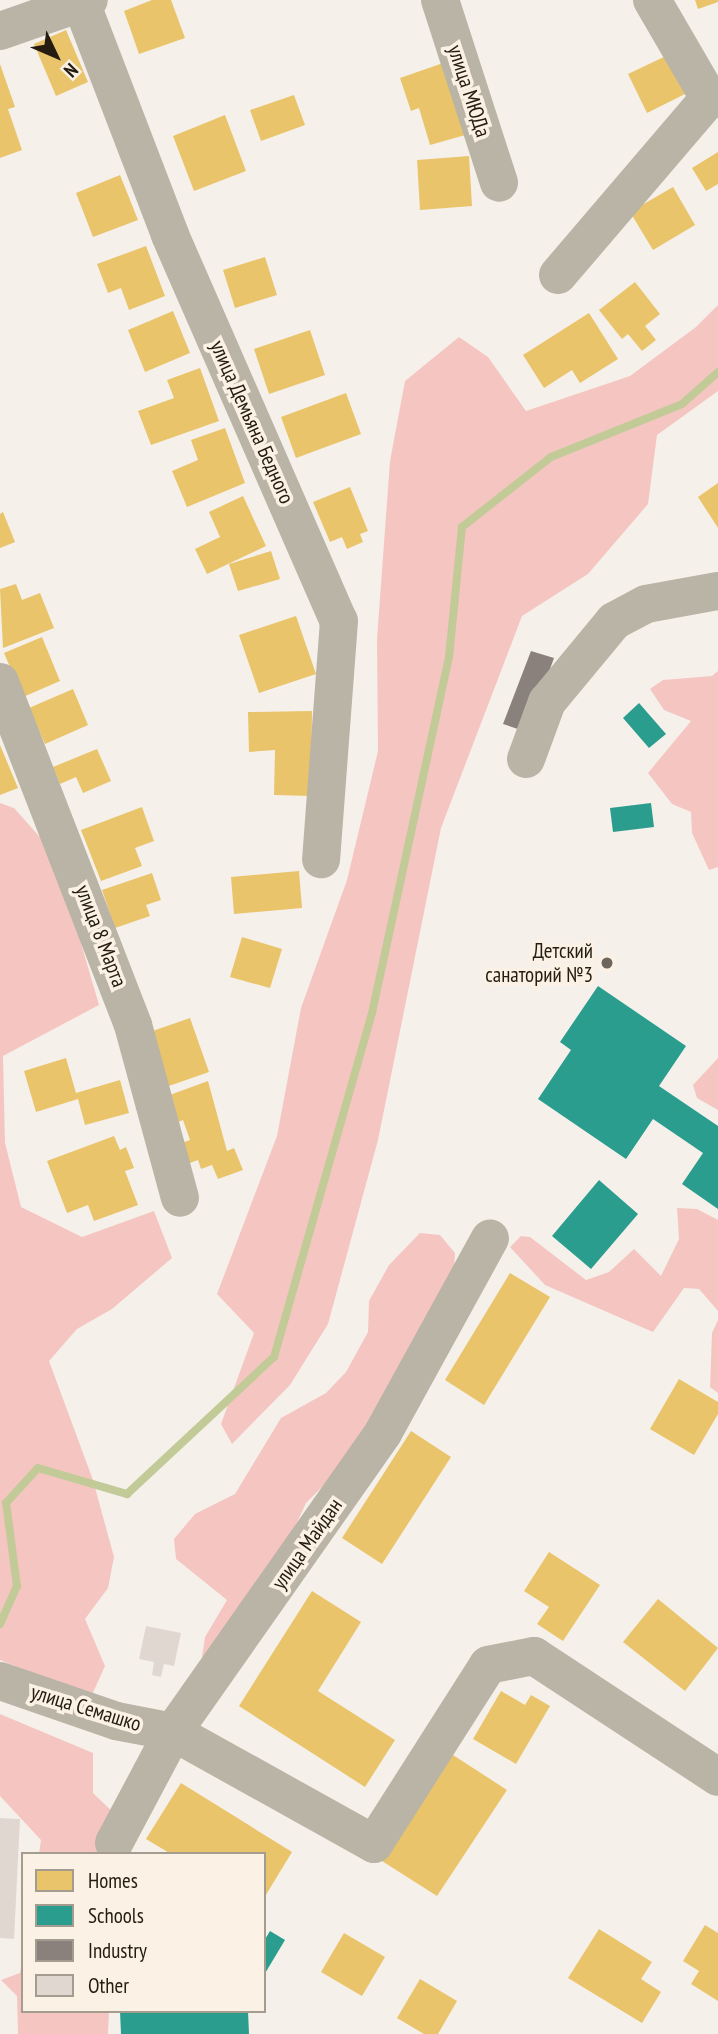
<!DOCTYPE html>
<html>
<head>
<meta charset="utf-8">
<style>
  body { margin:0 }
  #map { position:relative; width:718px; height:2034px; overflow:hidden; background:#f6f0ea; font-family:"PT Sans Narrow",sans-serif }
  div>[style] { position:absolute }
  .forest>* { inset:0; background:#f5c6c1 }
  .homes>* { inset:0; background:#e9c46a }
  .schools>* { inset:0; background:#2a9d8f }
  .industry>* { inset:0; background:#8a817c }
  .stream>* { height:8px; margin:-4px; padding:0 4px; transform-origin:4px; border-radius:4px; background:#c2cb97 }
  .building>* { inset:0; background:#e0d7d1 }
  .minor>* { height:38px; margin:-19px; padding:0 19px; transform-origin:19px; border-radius:19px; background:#b9b4a6 }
  .dots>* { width:19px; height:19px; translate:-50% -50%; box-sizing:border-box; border:4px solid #fbf1e5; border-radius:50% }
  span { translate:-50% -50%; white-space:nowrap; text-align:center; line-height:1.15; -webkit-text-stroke:7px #fbf1e5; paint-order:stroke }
  .street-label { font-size:21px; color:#251c11 }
  .poi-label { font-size:21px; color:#251c11 }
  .right { translate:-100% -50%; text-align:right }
  .legend { position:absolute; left:21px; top:1852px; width:245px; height:161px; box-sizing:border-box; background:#fbf1e5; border:2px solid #a59c90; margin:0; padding:9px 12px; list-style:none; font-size:21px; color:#251c11 }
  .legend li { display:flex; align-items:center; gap:14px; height:35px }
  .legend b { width:35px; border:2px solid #a59c90 }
  .north { position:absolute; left:21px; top:21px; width:70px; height:70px; -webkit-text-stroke:5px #fbf1e5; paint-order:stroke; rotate:134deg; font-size:19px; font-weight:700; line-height:28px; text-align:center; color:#251c11 }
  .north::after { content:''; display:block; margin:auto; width:24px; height:32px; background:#251c11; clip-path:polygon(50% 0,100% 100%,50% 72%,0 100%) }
</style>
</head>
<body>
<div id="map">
  <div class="forest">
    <div style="clip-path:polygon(718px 305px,718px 391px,657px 435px,648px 504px,588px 574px,522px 616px,441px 828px,378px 1140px,328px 1324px,290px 1385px,232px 1444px,221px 1424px,254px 1333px,217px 1294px,277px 1136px,301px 1008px,347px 880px,378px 751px,377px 639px,390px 461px,405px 381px,459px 337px,488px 357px,526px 411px,630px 376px,696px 327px)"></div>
    <div style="clip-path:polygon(718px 671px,718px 867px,709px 870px,692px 833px,691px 812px,672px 804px,648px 773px,691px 721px,664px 710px,650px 689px,663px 680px,712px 676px)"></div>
    <div style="clip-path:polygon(0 803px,14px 808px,55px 854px,99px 1005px,3px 1056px,5px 1143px,21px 1207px,82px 1237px,154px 1211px,172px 1258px,112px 1309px,77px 1329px,49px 1361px,93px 1480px,114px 1557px,108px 1588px,85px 1619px,105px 1666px,91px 1697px,0 1660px)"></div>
    <div style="clip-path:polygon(718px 1058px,718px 1110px,697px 1098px,693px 1085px)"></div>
    <div style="clip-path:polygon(677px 1208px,697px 1209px,718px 1220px,718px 1311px,699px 1289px,684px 1288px,653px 1332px,545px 1285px,510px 1247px,521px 1236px,530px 1237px,586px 1280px,609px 1272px,634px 1249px,661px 1276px,679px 1239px)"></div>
    <div style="clip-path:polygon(420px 1233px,440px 1235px,455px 1253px,454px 1273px,358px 1451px,306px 1503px,254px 1614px,206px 1666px,202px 1657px,205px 1637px,227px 1600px,176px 1559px,174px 1539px,195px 1514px,235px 1494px,281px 1418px,326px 1393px,346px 1372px,368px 1332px,369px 1301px,389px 1265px)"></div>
    <div style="clip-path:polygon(718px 1320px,718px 1393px,710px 1387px,712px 1333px)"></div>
    <div style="clip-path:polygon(0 1714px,93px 1753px,93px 1793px,119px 1818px,96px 1854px,39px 1854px,41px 1840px,0 1796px)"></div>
    <div style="clip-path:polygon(23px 1955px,23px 2011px,109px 2011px,108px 2034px,18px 2034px,17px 1996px,1px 1980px,20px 1973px)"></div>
  </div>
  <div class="homes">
    <div style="clip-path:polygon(152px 0,171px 0,185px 38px,139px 54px,124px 11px)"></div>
    <div style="clip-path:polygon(695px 0,718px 0,718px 2px,698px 9px)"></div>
    <div style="clip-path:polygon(66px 30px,88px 82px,56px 96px,34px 44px)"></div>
    <div style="clip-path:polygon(668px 55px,687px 93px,647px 113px,628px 74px)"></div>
    <div style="clip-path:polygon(446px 62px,469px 134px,430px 145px,419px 108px,411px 111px,400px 78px)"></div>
    <div style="clip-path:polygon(0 64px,15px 107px,8px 109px,22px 150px,0 158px)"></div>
    <div style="clip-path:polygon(294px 95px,305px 125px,261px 141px,250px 110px)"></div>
    <div style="clip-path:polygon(225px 115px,246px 171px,194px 191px,173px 136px)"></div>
    <div style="clip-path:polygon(718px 152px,718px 184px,706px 191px,692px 168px)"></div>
    <div style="clip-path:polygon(469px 156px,472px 206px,420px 210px,417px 160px)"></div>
    <div style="clip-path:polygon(120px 175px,138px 220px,93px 237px,76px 193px)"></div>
    <div style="clip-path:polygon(673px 187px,695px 225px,653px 250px,630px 212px)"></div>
    <div style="clip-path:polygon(146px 246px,165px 296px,129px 310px,121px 288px,108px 293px,97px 264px)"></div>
    <div style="clip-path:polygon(265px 257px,277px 295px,235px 308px,223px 270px)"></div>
    <div style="clip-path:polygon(635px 282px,660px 314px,645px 326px,656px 340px,642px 351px,628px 334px,622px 339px,599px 310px)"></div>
    <div style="clip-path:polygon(173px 311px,190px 353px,145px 372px,128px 330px)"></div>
    <div style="clip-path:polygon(589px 313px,618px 359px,580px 383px,572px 370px,544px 388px,523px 355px)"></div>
    <div style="clip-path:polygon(310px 330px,325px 375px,269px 394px,254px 349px)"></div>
    <div style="clip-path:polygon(200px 368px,219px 421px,151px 445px,138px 411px,174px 398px,167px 380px)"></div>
    <div style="clip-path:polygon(346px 393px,361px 434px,296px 458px,281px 417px)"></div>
    <div style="clip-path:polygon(225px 428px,245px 483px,187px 507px,172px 471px,198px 460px,191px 440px)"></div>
    <div style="clip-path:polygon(718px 483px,718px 528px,698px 497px)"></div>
    <div style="clip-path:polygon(350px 487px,368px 531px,360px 534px,363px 542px,347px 549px,342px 537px,330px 542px,313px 502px)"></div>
    <div style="clip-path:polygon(243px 496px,266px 546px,207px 574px,195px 549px,220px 537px,209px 512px)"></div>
    <div style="clip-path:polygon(3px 512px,15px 542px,0 548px,0 514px)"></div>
    <div style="clip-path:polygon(271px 551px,280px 579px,238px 591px,229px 564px)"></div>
    <div style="clip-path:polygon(16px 584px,22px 600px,40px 593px,54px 628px,3px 648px,0 589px)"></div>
    <div style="clip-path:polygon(296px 616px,316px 674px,259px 693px,239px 635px)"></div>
    <div style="clip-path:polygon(42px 637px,60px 681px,23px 697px,4px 653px)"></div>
    <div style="clip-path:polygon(73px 689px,88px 725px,45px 744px,29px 708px)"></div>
    <div style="clip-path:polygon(312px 711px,311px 796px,274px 795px,275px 750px,249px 752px,248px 712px)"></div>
    <div style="clip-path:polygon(0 745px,18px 788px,0 795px)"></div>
    <div style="clip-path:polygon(97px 749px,111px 781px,83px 793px,76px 777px,60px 784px,53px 767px)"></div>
    <div style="clip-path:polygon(142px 807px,154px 841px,135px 848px,142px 866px,101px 881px,81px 830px)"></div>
    <div style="clip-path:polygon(299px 871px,302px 908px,234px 914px,231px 877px)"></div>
    <div style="clip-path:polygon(152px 873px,161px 900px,146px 905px,150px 916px,115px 928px,102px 890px)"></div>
    <div style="clip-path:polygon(242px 937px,282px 949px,270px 988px,230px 977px)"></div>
    <div style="clip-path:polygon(190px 1018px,209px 1072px,166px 1087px,147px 1033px)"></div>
    <div style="clip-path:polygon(66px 1058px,76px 1093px,120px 1080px,129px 1113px,85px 1125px,78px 1099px,36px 1112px,24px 1071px)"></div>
    <div style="clip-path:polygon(208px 1081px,227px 1151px,234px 1148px,243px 1170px,218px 1179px,212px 1165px,201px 1169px,198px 1160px,187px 1164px,179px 1144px,190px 1140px,183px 1120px,176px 1123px,167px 1096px)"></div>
    <div style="clip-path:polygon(114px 1136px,120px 1150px,126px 1147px,134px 1168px,125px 1171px,138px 1205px,94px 1221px,88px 1205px,67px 1213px,47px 1161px)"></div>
    <div style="clip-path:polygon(510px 1273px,550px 1297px,484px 1405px,445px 1380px)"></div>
    <div style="clip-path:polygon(679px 1379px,718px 1402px,718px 1414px,694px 1455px,650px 1429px)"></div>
    <div style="clip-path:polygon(411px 1431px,451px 1457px,382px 1564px,342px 1538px)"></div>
    <div style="clip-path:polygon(549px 1552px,600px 1585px,563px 1641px,537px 1624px,549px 1607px,524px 1591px)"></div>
    <div style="clip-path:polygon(312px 1591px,361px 1622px,318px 1691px,395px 1740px,365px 1787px,239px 1706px)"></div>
    <div style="clip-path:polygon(658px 1599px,718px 1648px,685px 1691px,623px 1642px)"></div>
    <div style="clip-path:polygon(501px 1691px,525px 1705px,531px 1695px,550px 1706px,516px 1764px,473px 1739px)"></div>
    <div style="clip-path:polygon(453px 1755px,507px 1790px,437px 1896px,382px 1861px)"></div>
    <div style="clip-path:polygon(181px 1783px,292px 1852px,264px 1898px,264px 1854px,171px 1854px,146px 1839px)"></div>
    <div style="clip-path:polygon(705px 1925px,718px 1933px,718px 2001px,691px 1984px,699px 1971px,683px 1961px)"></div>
    <div style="clip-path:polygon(599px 1929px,652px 1962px,641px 1979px,661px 1992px,642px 2023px,568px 1978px)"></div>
    <div style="clip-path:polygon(344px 1933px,385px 1957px,362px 1996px,321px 1972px)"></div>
    <div style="clip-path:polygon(420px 1979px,457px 2001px,438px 2034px,424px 2034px,397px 2018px)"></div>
  </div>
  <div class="schools">
    <div style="clip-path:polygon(639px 703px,666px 734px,649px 748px,623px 718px)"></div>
    <div style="clip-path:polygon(651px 803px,654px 827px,613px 832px,610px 808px)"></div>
    <div style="clip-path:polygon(598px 986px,686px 1046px,659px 1086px,718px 1126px,718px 1209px,682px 1184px,703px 1153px,653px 1119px,626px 1159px,538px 1099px,571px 1050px,560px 1042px)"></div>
    <div style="clip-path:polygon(599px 1180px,638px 1214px,591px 1269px,552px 1236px)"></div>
    <div style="clip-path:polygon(270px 1931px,285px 1940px,264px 1975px,264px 1941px)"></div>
    <div style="clip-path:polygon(120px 2011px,248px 2011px,249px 2034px,121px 2034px)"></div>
  </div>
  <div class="industry">
    <div style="clip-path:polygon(531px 651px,554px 658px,527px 732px,503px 724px)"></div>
  </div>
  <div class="stream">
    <div style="left:0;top:1624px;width:42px;rotate:-65.9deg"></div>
    <div style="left:17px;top:1586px;width:84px;rotate:-97.5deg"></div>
    <div style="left:6px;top:1503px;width:47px;rotate:-47.6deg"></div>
    <div style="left:38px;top:1468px;width:93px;rotate:16.3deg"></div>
    <div style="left:127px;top:1494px;width:201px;rotate:-43deg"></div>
    <div style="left:274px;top:1357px;width:358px;rotate:-74.1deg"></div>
    <div style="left:372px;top:1013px;width:364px;rotate:-77.8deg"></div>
    <div style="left:449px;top:657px;width:131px;rotate:-84.3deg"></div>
    <div style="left:462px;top:527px;width:113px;rotate:-38.2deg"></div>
    <div style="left:551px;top:457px;width:141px;rotate:-22deg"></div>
    <div style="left:682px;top:404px;width:48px;rotate:-41.6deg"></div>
  </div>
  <div class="building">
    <div style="clip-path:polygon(146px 1626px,181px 1633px,174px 1666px,164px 1664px,161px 1677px,152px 1675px,154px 1662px,139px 1659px)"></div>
    <div style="clip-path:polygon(0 1818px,20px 1819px,14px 1939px,0 1938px)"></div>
  </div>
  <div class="minor">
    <div style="left:80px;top:0;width:252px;rotate:69deg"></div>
    <div style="left:170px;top:235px;width:421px;rotate:66.4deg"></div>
    <div style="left:339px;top:621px;width:239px;rotate:94.3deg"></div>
    <div style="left:440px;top:0;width:192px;rotate:72.1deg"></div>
    <div style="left:652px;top:0;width:113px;rotate:59.8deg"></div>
    <div style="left:709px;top:98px;width:9px;rotate:6deg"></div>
    <div style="left:0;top:31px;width:94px;rotate:-19.2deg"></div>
    <div style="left:558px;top:275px;width:233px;rotate:-49.5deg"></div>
    <div style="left:0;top:682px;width:368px;rotate:68.8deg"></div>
    <div style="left:133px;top:1025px;width:179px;rotate:74.8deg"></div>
    <div style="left:526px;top:759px;width:61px;rotate:-69.8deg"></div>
    <div style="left:547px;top:702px;width:105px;rotate:-50.4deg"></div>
    <div style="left:614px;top:621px;width:36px;rotate:-28deg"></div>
    <div style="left:646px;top:604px;width:73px;rotate:-10.2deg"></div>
    <div style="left:0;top:1681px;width:123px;rotate:19deg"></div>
    <div style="left:116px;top:1721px;width:58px;rotate:10.9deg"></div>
    <div style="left:173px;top:1732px;width:230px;rotate:29.1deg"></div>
    <div style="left:374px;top:1844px;width:212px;rotate:-57.5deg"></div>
    <div style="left:488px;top:1665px;width:47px;rotate:-11.1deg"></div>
    <div style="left:534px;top:1656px;width:220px;rotate:33.3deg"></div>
    <div style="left:114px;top:1843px;width:126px;rotate:-62deg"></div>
    <div style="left:173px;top:1732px;width:365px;rotate:-54.9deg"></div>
    <div style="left:383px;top:1433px;width:222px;rotate:-61.2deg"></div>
  </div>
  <div class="dots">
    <div style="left:607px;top:963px;background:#6e665d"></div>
  </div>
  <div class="street-label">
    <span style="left:469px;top:91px;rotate:72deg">улица МЮДа</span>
    <span style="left:252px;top:422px;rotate:66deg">улица Демьяна Бедного</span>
    <span style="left:101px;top:936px;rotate:69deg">улица 8 Марта</span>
    <span style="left:307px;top:1544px;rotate:-55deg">улица Майдан</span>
    <span style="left:86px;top:1708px;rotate:17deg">улица Семашко</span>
  </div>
  <div class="poi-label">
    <span class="right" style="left:593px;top:963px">Детский<br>санаторий №3</span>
  </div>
  <ul class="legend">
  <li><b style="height:19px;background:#e9c46a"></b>Homes</li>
  <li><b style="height:19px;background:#2a9d8f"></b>Schools</li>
  <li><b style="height:19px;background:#8a817c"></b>Industry</li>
  <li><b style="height:19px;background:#e0d7d1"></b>Other</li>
  </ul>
  <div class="north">N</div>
</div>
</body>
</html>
